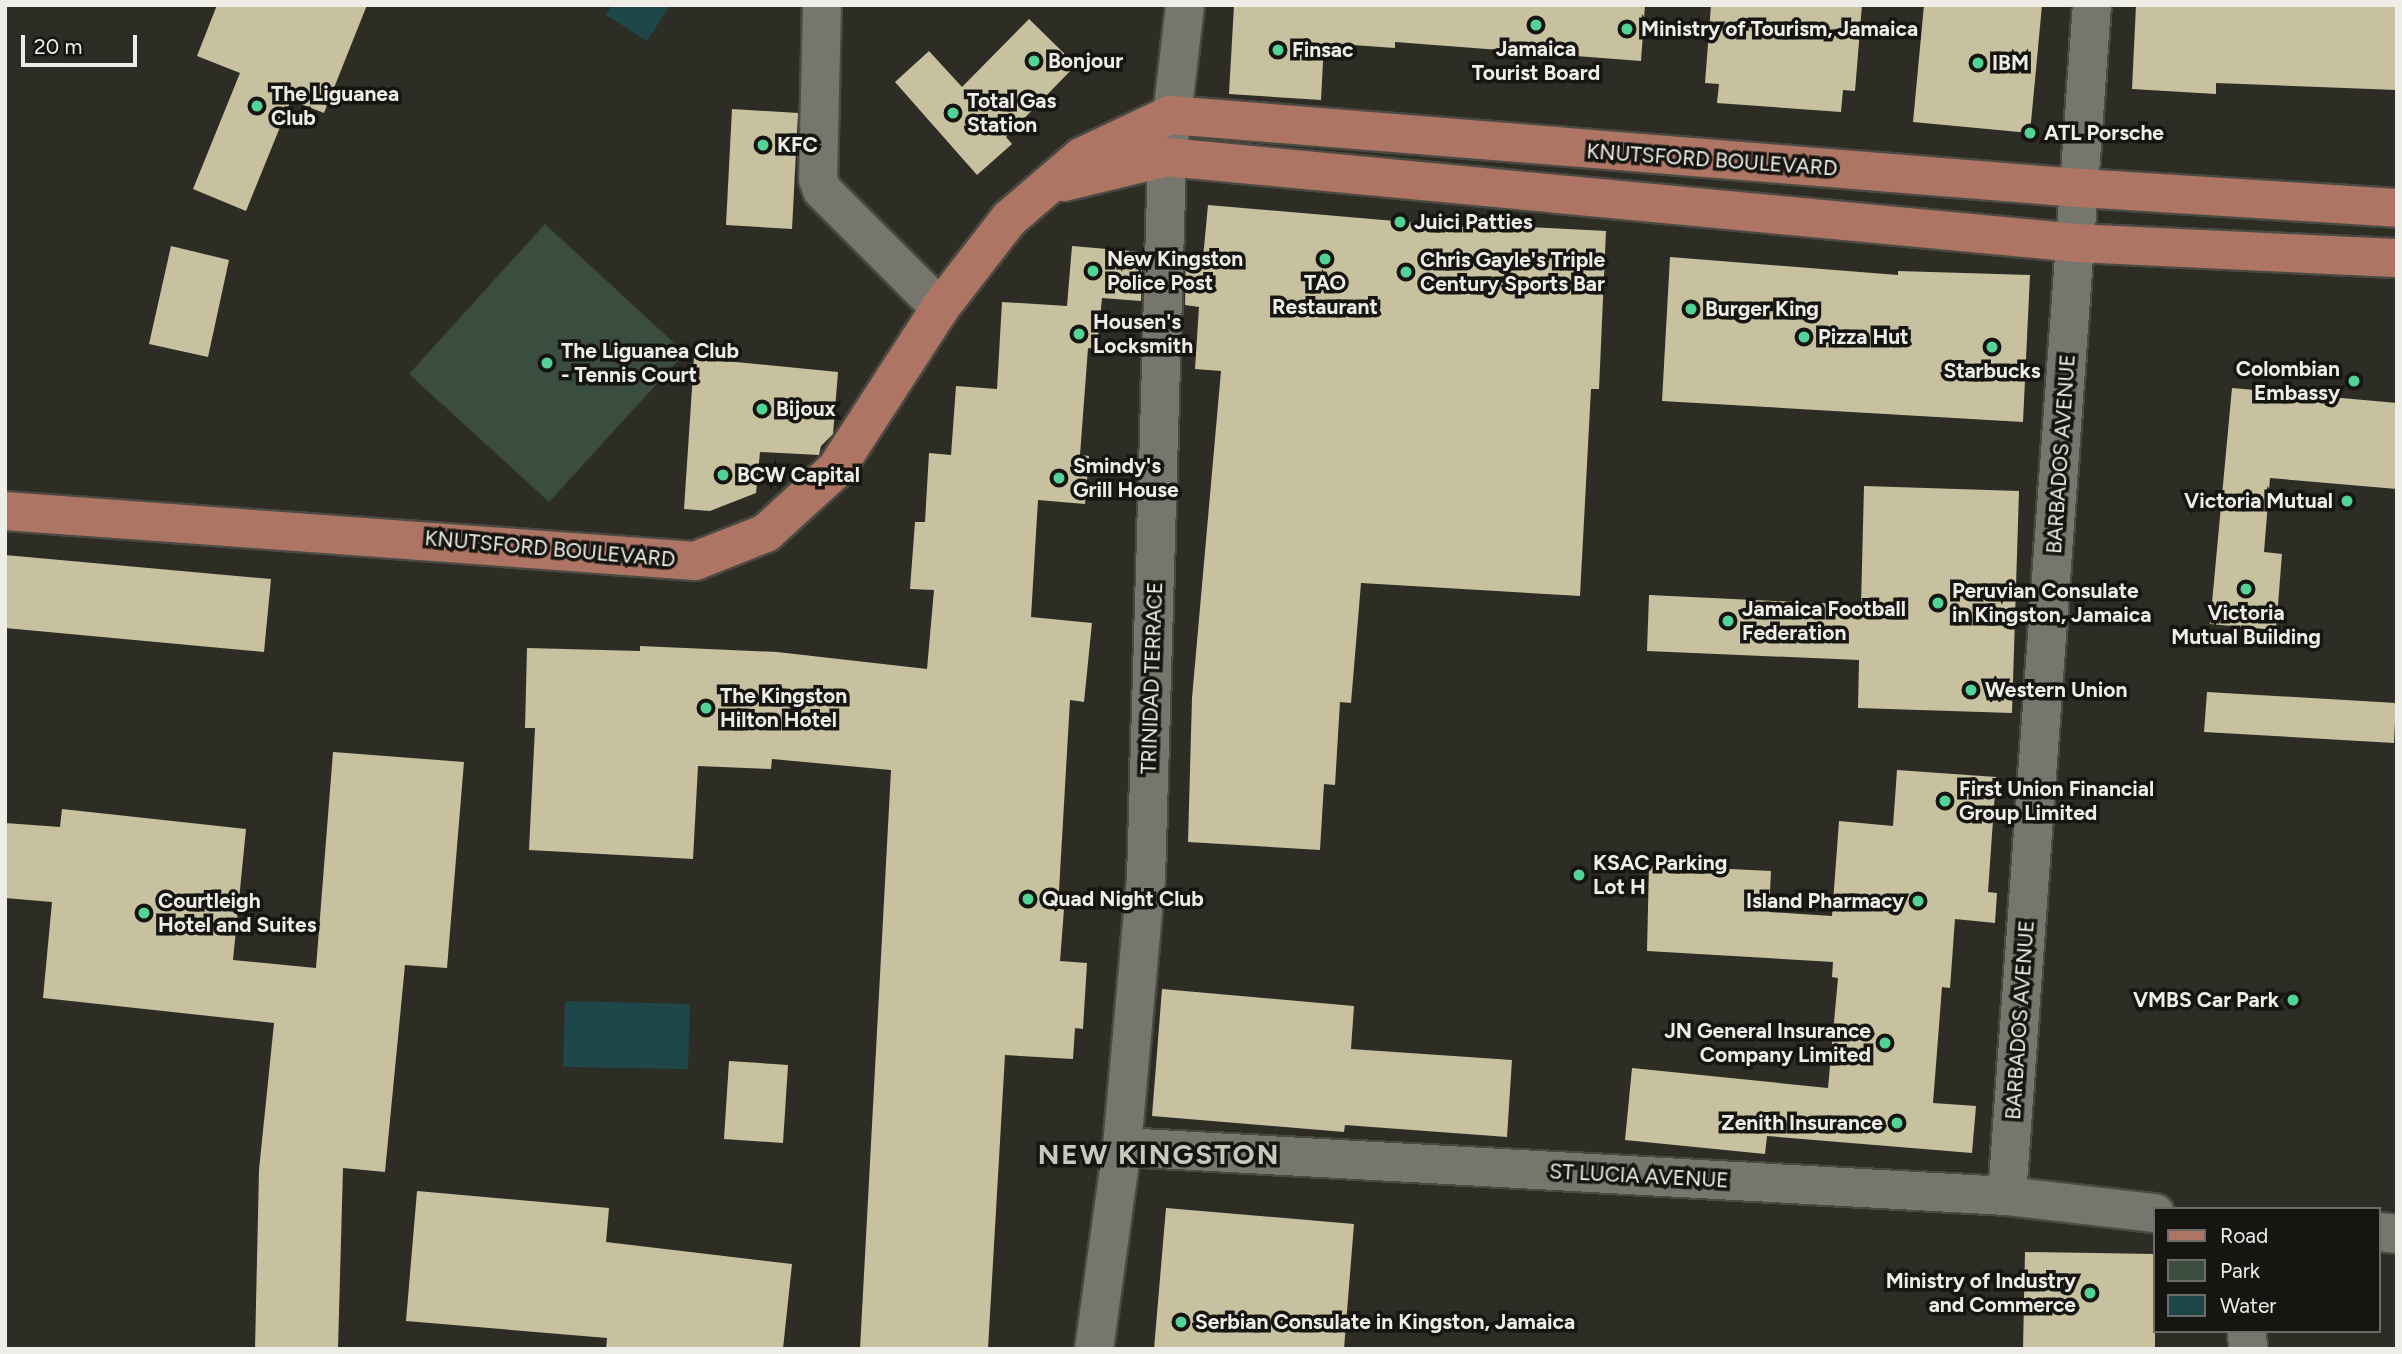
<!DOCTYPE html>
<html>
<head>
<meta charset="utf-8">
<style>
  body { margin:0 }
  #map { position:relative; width:2402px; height:1354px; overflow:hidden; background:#2e2d25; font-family:Figtree,sans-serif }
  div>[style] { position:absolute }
  .green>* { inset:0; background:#3a4d3e }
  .water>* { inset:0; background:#1e4749 }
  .building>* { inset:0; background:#c7c1a0 }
  .roads { filter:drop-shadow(2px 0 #4a4942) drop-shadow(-2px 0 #4a4942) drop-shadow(0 2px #4a4942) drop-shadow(0 -2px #4a4942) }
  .minor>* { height:38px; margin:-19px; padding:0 19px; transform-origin:19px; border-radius:19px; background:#77766c }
  .major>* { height:38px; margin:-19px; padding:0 19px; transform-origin:19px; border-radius:19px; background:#ae7564 }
  .dots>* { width:19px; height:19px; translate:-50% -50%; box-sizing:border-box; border:4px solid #161511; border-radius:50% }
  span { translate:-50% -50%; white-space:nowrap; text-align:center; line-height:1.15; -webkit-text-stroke:7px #161511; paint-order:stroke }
  .poi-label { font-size:21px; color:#eeede8; font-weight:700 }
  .left { translate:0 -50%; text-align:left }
  .right { translate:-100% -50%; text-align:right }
  .street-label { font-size:21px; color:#eeede8 }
  .district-label { font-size:28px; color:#c9c8bd; font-weight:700; letter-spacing:2px }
  .frame { position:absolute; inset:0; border:7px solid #eeede8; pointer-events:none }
  .legend { position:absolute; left:2153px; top:1207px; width:228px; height:126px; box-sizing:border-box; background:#161511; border:2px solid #6c6b67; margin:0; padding:9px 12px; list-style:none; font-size:21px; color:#eeede8 }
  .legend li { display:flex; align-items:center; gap:14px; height:35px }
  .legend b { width:35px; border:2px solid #6c6b67 }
  .scale { position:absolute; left:21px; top:35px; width:116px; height:32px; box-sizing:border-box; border:4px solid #eeede8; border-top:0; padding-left:9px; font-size:21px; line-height:24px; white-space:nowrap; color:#eeede8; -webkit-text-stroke:5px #161511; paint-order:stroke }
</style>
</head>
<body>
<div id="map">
  <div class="green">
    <div style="clip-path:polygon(545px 224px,685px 353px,549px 502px,409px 374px)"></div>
  </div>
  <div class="water">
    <div style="clip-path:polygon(612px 5px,670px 5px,647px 41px,606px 15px)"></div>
    <div style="clip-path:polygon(565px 1001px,690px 1004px,688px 1069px,563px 1067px)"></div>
  </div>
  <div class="building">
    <div style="clip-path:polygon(217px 5px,367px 5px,324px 113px,291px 100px,246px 211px,193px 189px,240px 73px,197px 56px)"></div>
    <div style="clip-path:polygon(1234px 5px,1645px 5px,1641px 61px,1395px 42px,1395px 48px,1324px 43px,1321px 100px,1229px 94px)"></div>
    <div style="clip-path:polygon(1711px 5px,1862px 5px,1855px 91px,1843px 90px,1841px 112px,1717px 103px,1719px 84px,1705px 83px)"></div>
    <div style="clip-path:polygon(1924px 5px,2042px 5px,2030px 133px,1913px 122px)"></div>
    <div style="clip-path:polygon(2136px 5px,2397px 5px,2397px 90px,2216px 83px,2216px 94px,2132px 89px)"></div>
    <div style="clip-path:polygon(1029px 19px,1076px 65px,1006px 137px,1012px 144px,977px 175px,895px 82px,929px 51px,962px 87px)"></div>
    <div style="clip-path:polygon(732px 109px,798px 113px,792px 229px,726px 225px)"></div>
    <div style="clip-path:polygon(1208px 205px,1488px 229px,1488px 225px,1606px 231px,1599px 389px,1591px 389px,1580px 596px,1361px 583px,1351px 703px,1340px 702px,1335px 785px,1324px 784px,1320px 850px,1188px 842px,1192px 698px,1221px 371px,1195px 369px,1199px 307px,1185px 305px,1186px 256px,1203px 258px)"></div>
    <div style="clip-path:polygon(171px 246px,229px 260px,208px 357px,149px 344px)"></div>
    <div style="clip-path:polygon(1072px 246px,1142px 252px,1141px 301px,1102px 298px,1097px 349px,1088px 348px,1080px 455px,1089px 456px,1085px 504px,1038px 500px,1031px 617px,1092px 623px,1084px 702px,1070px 700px,1058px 908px,1064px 909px,1060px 961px,1087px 963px,1083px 1029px,1075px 1028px,1073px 1059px,1005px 1055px,988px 1349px,860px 1349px,891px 770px,772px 759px,771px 769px,698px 766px,693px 859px,529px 850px,535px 728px,525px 728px,527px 648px,640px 651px,640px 646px,777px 652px,927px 669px,934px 590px,910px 589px,915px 522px,925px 522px,929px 453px,951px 455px,956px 386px,997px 389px,1002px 302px,1067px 306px)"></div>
    <div style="clip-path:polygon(1670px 257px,1898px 275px,1898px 271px,2030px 275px,2023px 422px,1662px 401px)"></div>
    <div style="clip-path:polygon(694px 358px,838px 372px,833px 434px,821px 446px,819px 455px,760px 452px,756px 493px,710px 511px,684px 509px)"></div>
    <div style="clip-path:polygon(2232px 388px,2397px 403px,2397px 489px,2270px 478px,2264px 552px,2282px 554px,2276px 630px,2210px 624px)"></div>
    <div style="clip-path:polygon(1864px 486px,2019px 491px,2012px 713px,1858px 708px,1859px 660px,1647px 651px,1649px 595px,1861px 605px)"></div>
    <div style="clip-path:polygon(5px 555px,271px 579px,264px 652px,5px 628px)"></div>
    <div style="clip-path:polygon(2207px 692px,2396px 703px,2394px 743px,2204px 732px)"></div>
    <div style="clip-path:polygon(333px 752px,464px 762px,447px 968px,405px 965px,385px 1172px,343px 1168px,338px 1349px,255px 1349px,259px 1170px,274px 1023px,43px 998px,52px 902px,5px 898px,5px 823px,60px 827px,62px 809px,246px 829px,233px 960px,316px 968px)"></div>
    <div style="clip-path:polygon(1897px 770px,1996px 777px,1988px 892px,1997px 893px,1995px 923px,1955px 919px,1950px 988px,1942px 987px,1933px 1103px,1976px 1106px,1972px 1153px,1767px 1136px,1765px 1154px,1625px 1140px,1632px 1068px,1828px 1088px,1838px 978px,1832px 977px,1833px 962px,1647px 951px,1649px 865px,1771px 871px,1769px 912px,1832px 916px,1839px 821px,1893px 826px)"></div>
    <div style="clip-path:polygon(1162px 989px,1354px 1006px,1351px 1049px,1512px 1060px,1507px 1137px,1345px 1125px,1344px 1132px,1152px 1116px)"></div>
    <div style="clip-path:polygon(729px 1061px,788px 1065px,783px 1143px,724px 1139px)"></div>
    <div style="clip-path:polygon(417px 1191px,609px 1208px,606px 1242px,792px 1264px,783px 1349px,606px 1349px,607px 1338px,406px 1321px)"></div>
    <div style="clip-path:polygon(1166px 1208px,1354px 1224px,1344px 1349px,1154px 1349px)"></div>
    <div style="clip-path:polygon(2025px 1252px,2155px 1254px,2155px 1349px,2023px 1349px)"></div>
  </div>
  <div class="roads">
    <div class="minor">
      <div style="left:822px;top:5px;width:174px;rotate:91.3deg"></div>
      <div style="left:818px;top:179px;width:12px;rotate:70deg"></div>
      <div style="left:822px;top:190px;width:167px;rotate:45deg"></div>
      <div style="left:1122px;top:1147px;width:886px;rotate:3.17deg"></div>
      <div style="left:2007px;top:1196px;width:149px;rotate:6.6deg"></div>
      <div style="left:2007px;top:1196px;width:1194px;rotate:-85.92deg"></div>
      <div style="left:2379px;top:1232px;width:18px;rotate:6deg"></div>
      <div style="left:2247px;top:1331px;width:18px;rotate:87deg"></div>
      <div style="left:1094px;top:1349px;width:204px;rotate:-82.1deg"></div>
      <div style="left:1122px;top:1147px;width:269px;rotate:-84.9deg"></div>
      <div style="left:1146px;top:879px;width:722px;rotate:-88.33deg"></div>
      <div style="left:1167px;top:157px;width:153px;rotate:-83.2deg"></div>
    </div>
    <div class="major">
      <div style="left:1064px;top:182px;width:106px;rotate:-13.6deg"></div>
      <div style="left:1167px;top:157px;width:913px;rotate:5.4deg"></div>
      <div style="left:2076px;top:243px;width:321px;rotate:2.7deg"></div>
      <div style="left:5px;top:511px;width:692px;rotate:4.14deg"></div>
      <div style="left:695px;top:561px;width:76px;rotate:-21.5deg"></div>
      <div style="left:766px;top:533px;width:95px;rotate:-42.4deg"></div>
      <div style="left:836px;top:469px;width:192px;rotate:-57.1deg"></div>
      <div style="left:940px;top:308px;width:113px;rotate:-52.2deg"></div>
      <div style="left:1009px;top:219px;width:95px;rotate:-40.7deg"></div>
      <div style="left:1081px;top:157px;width:98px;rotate:-25.3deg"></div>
      <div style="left:1170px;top:115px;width:913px;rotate:4.59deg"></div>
      <div style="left:2080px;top:188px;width:318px;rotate:3.6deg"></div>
    </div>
  </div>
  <div class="dots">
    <div style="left:1536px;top:25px;background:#54d396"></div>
    <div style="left:1627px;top:29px;background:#54d396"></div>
    <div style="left:1278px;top:50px;background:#54d396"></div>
    <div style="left:1034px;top:61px;background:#54d396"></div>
    <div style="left:1978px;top:63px;background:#54d396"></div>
    <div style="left:257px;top:106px;background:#54d396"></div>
    <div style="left:953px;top:113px;background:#54d396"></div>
    <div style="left:2030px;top:133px;background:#54d396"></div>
    <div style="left:763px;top:145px;background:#54d396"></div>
    <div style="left:1400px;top:222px;background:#54d396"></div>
    <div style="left:1325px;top:259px;background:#54d396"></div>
    <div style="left:1093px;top:271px;background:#54d396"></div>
    <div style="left:1406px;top:272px;background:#54d396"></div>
    <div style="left:1691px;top:309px;background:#54d396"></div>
    <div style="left:1079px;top:334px;background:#54d396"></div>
    <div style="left:1804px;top:337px;background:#54d396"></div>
    <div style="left:1992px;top:347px;background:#54d396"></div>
    <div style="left:547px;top:363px;background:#54d396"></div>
    <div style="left:2354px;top:381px;background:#54d396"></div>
    <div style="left:762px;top:409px;background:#54d396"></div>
    <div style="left:723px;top:475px;background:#54d396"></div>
    <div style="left:1059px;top:478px;background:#54d396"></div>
    <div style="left:2347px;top:501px;background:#54d396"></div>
    <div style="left:2246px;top:589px;background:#54d396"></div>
    <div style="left:1938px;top:603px;background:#54d396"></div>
    <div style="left:1728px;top:621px;background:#54d396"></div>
    <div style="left:1971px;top:690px;background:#54d396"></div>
    <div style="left:706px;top:708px;background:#54d396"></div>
    <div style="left:1945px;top:801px;background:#54d396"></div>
    <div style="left:1579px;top:875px;background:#54d396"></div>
    <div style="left:1028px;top:899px;background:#54d396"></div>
    <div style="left:1918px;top:901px;background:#54d396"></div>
    <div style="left:144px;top:913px;background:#54d396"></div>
    <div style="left:2293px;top:1000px;background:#54d396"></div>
    <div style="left:1885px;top:1043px;background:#54d396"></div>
    <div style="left:1897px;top:1123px;background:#54d396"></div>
    <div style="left:2090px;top:1293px;background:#54d396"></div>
    <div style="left:1181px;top:1322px;background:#54d396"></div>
  </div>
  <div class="poi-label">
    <span class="left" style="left:1641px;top:29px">Ministry of Tourism, Jamaica</span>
    <span style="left:1536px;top:61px">Jamaica<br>Tourist Board</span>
    <span class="left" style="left:1292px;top:50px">Finsac</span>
    <span class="left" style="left:1048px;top:61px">Bonjour</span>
    <span class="left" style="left:1992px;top:63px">IBM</span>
    <span class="left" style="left:271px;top:106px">The Liguanea<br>Club</span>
    <span class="left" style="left:967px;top:113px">Total Gas<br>Station</span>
    <span class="left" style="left:2044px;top:133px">ATL Porsche</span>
    <span class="left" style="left:777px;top:145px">KFC</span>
    <span class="left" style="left:1414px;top:222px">Juici Patties</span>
    <span class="left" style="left:1107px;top:271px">New Kingston<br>Police Post</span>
    <span class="left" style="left:1420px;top:272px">Chris Gayle's Triple<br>Century Sports Bar</span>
    <span style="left:1325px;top:295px">TAO<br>Restaurant</span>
    <span class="left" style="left:1705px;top:309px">Burger King</span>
    <span class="left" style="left:1093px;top:334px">Housen's<br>Locksmith</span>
    <span class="left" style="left:1818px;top:337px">Pizza Hut</span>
    <span class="left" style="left:561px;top:363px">The Liguanea Club<br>- Tennis Court</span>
    <span class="right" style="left:2340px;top:381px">Colombian<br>Embassy</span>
    <span style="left:1992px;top:371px">Starbucks</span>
    <span class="left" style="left:776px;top:409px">Bijoux</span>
    <span class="left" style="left:1073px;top:478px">Smindy's<br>Grill House</span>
    <span class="left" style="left:737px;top:475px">BCW Capital</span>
    <span class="right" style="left:2333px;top:501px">Victoria Mutual</span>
    <span class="left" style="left:1952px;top:603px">Peruvian Consulate<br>in Kingston, Jamaica</span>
    <span class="left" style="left:1742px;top:621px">Jamaica Football<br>Federation</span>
    <span style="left:2246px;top:625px">Victoria<br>Mutual Building</span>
    <span class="left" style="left:1985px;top:690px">Western Union</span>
    <span class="left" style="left:720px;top:708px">The Kingston<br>Hilton Hotel</span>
    <span class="left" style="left:1959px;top:801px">First Union Financial<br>Group Limited</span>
    <span class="left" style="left:1593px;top:875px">KSAC Parking<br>Lot H</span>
    <span class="left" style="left:1042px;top:899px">Quad Night Club</span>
    <span class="left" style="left:158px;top:913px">Courtleigh<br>Hotel and Suites</span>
    <span class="right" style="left:1904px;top:901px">Island Pharmacy</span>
    <span class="right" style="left:2279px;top:1000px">VMBS Car Park</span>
    <span class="right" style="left:1871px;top:1043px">JN General Insurance<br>Company Limited</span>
    <span class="right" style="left:1883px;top:1123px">Zenith Insurance</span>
    <span class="right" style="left:2076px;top:1293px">Ministry of Industry<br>and Commerce</span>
    <span class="left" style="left:1195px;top:1322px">Serbian Consulate in Kingston, Jamaica</span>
  </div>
  <div class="street-label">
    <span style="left:1712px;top:160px;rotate:4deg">KNUTSFORD BOULEVARD</span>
    <span style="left:2061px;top:454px;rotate:-86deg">BARBADOS AVENUE</span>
    <span style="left:550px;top:549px;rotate:5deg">KNUTSFORD BOULEVARD</span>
    <span style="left:1152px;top:678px;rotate:-88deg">TRINIDAD TERRACE</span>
    <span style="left:2020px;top:1020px;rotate:-86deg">BARBADOS AVENUE</span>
    <span style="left:1639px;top:1176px;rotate:3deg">ST LUCIA AVENUE</span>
  </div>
  <div class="district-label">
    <span style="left:1159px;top:1154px">NEW KINGSTON</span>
  </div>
  <div class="frame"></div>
  <ul class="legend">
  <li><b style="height:9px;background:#ae7564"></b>Road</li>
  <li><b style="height:19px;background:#3a4d3e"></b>Park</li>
  <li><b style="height:19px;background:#1e4749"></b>Water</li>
  </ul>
  <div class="scale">20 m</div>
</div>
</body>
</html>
